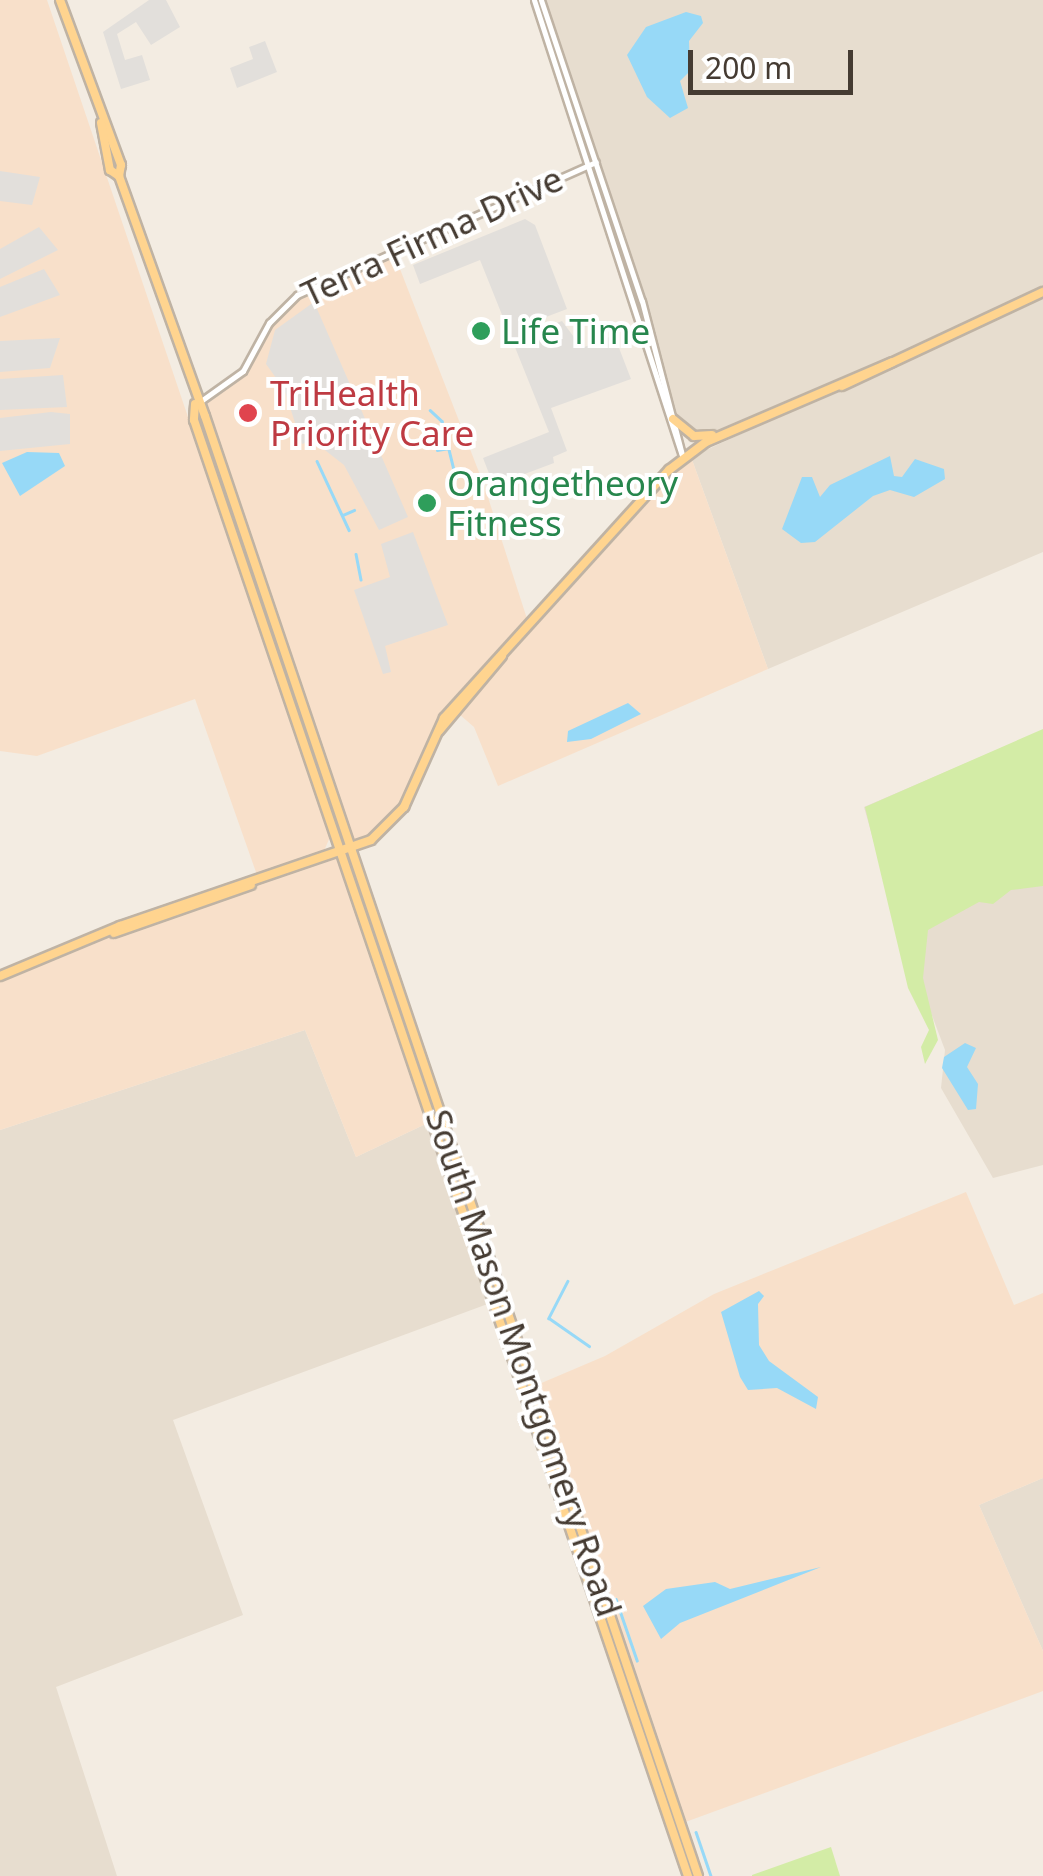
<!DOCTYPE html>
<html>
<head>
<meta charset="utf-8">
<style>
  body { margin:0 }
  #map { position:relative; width:1043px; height:1876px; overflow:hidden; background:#f3ece2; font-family:"Noto Sans",sans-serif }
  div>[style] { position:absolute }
  .residential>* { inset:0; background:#e7ddcf }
  .commercial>* { inset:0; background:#f8e0ca }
  .green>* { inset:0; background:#d3eca6 }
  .parking>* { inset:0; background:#e2dfdb }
  .water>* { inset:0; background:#97d9f7 }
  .stream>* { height:2.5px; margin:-1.25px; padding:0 1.25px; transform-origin:1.25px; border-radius:1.25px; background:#97d9f7 }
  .roads { filter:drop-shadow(2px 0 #bfb3a4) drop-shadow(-2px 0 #bfb3a4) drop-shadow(0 2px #bfb3a4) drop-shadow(0 -2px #bfb3a4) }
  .minor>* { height:5px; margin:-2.5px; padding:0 2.5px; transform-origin:2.5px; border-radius:2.5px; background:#fff }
  .major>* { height:8px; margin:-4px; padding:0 4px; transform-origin:4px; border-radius:4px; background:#ffd48f }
  .dots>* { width:28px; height:28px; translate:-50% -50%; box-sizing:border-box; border:5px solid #fff; border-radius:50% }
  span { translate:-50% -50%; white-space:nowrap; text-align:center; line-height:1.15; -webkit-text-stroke:8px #fff; paint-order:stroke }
  .street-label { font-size:35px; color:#453b32 }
  .leisure-label { font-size:35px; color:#27864d }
  .left { translate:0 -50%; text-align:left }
  .health-label { font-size:35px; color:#be3a42 }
  .scale { position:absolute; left:688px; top:50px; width:165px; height:45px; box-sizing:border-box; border:5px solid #453b32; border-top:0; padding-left:12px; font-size:30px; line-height:35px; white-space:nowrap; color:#453b32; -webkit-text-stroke:8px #fff; paint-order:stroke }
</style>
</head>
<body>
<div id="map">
  <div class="residential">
    <div style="clip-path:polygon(541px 0,1043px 0,1043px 552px,768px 669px,691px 457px,882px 369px,726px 432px,694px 436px,673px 419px,642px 301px)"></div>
    <div style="clip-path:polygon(1043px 730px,1043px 1165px,993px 1178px,941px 1088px,945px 1050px,896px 920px,864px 807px)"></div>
    <div style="clip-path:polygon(305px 1030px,356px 1157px,432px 1121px,493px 1302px,173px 1420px,243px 1615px,56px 1687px,117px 1876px,0 1876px,0 1130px)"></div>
    <div style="clip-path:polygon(1043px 1478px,1043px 1651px,979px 1505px)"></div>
  </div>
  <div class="commercial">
    <div style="clip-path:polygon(0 0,47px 0,330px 837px,324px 851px,257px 875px,195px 699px,37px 756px,0 751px)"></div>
    <div style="clip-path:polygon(393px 251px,484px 485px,529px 625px,659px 480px,691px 457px,768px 669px,498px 786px,474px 727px,452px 708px,410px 797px,388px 826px,350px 851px,377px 933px,370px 935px,432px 1121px,356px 1157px,305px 1030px,0 1130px,0 976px,349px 851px,195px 404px,243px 371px,288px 301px)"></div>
    <div style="clip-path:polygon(966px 1192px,1014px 1305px,1043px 1293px,1043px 1478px,979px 1505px,1043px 1651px,1043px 1691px,680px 1824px,532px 1387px,605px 1356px,714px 1294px)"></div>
  </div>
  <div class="green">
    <div style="clip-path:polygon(1043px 729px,1043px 886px,1011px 890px,993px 904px,979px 902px,928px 930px,923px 978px,938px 1040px,925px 1064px,921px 1047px,929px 1030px,908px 988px,865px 807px)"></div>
    <div style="clip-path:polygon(831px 1847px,840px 1876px,752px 1876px,752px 1875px)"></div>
  </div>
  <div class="parking">
    <div style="clip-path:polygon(149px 0,166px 0,180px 27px,151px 45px,136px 22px,117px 34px,125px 60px,142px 55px,150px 80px,121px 89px,103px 32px)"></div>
    <div style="clip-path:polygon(265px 41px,277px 72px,237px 88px,230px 68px,253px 59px,249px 47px)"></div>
    <div style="clip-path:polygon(0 171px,40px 177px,32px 205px,0 201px)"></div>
    <div style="clip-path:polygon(525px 219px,535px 225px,567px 309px,530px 323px,530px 333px,562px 321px,582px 348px,614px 335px,631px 379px,551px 408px,567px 451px,553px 457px,554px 463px,506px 481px,490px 476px,483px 458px,549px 432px,480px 260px,420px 284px,413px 265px)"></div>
    <div style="clip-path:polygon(39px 227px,58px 250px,0 279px,0 249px)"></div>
    <div style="clip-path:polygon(44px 269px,60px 295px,0 317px,0 287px)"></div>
    <div style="clip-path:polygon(314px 302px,408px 517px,379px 530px,344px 465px,312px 440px,302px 444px,284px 389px,266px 364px,275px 330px)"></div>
    <div style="clip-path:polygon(60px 338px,50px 368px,0 372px,0 341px)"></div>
    <div style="clip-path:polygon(63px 375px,67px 407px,0 410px,0 379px)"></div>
    <div style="clip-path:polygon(51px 412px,70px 414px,70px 444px,0 451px,0 418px)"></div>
    <div style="clip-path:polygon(413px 532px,448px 625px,385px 646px,391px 672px,383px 674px,354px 590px,390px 577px,381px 544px)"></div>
  </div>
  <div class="water">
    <div style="clip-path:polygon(686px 12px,701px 16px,703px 23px,689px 41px,690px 71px,680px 81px,688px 108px,670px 118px,647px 97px,627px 55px,646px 27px)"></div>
    <div style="clip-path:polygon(27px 452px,59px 453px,65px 466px,20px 496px,2px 463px)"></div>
    <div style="clip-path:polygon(890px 456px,894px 476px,902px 477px,915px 459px,944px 469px,945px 479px,914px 497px,890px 490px,873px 496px,815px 542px,801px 543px,782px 529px,802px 477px,812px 477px,820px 497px,830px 485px)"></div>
    <div style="clip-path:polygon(628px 703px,641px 714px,591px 739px,567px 742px,568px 731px)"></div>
    <div style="clip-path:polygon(965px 1043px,976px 1048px,967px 1067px,978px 1084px,976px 1109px,968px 1110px,942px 1068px,944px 1057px)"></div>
    <div style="clip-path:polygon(759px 1291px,764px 1296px,758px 1304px,759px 1345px,769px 1361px,818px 1397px,816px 1409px,777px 1388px,748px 1390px,740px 1377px,721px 1312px)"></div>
    <div style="clip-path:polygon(821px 1567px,680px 1623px,661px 1639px,643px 1606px,666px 1589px,715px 1582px,730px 1589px)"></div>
  </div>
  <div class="stream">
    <div style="left:430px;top:410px;width:16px;rotate:43deg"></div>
    <div style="left:442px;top:421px;width:59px;rotate:76.2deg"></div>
    <div style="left:437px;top:450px;width:12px;rotate:-9deg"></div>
    <div style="left:317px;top:461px;width:76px;rotate:65.1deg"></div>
    <div style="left:343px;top:515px;width:12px;rotate:-24deg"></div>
    <div style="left:356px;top:554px;width:26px;rotate:79deg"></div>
    <div style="left:568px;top:1281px;width:42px;rotate:117.2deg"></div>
    <div style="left:549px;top:1318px;width:49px;rotate:35deg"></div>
    <div style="left:616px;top:1599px;width:65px;rotate:71deg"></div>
    <div style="left:696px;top:1832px;width:46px;rotate:71.2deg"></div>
  </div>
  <div class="roads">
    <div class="minor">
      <div style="left:534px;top:0;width:482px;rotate:72deg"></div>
      <div style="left:541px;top:0;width:317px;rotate:71.5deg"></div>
      <div style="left:642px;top:301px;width:159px;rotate:75.4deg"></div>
      <div style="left:198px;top:403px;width:55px;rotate:-35.4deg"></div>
      <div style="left:243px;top:371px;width:55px;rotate:-61.6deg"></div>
      <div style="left:269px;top:323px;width:40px;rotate:-45deg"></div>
      <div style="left:297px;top:295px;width:327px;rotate:-24deg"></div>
    </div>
    <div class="major">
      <div style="left:60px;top:0;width:176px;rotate:69.7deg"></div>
      <div style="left:121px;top:165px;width:11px;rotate:100deg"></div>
      <div style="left:101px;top:123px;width:48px;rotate:79.2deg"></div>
      <div style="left:110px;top:170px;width:11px;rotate:34deg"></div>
      <div style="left:119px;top:176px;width:255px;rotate:70.3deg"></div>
      <div style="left:205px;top:416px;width:1541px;rotate:71.34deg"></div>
      <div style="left:842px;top:386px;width:222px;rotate:-25.1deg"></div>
      <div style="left:195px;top:404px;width:16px;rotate:94deg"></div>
      <div style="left:194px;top:420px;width:1538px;rotate:71.26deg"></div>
      <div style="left:673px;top:419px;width:27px;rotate:39deg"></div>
      <div style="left:694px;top:436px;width:18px;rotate:-3deg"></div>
      <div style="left:439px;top:731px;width:98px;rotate:-50deg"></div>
      <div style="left:114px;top:933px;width:145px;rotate:-19.3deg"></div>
      <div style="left:0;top:976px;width:130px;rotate:-22.6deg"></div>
      <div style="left:120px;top:926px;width:265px;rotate:-18.9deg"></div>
      <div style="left:371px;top:840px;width:47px;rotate:-45deg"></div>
      <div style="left:404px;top:807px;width:98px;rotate:-65.8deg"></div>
      <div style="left:444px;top:718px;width:335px;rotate:-47.8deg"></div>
      <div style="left:669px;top:470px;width:46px;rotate:-37.1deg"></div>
      <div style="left:706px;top:442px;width:203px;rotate:-23.2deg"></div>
    </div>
  </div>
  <div class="dots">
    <div style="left:481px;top:331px;background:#2e9e5b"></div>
    <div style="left:248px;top:413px;background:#e0444e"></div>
    <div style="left:427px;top:503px;background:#2e9e5b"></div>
  </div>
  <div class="street-label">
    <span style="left:432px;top:236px;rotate:-25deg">Terra Firma Drive</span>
    <span style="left:524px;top:1363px;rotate:71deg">South Mason Montgomery Road</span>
  </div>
  <div class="leisure-label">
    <span class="left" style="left:501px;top:331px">Life Time</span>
    <span class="left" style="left:447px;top:503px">Orangetheory<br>Fitness</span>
  </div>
  <div class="health-label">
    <span class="left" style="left:270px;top:413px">TriHealth<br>Priority Care</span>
  </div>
  <div class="scale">200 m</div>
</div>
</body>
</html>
